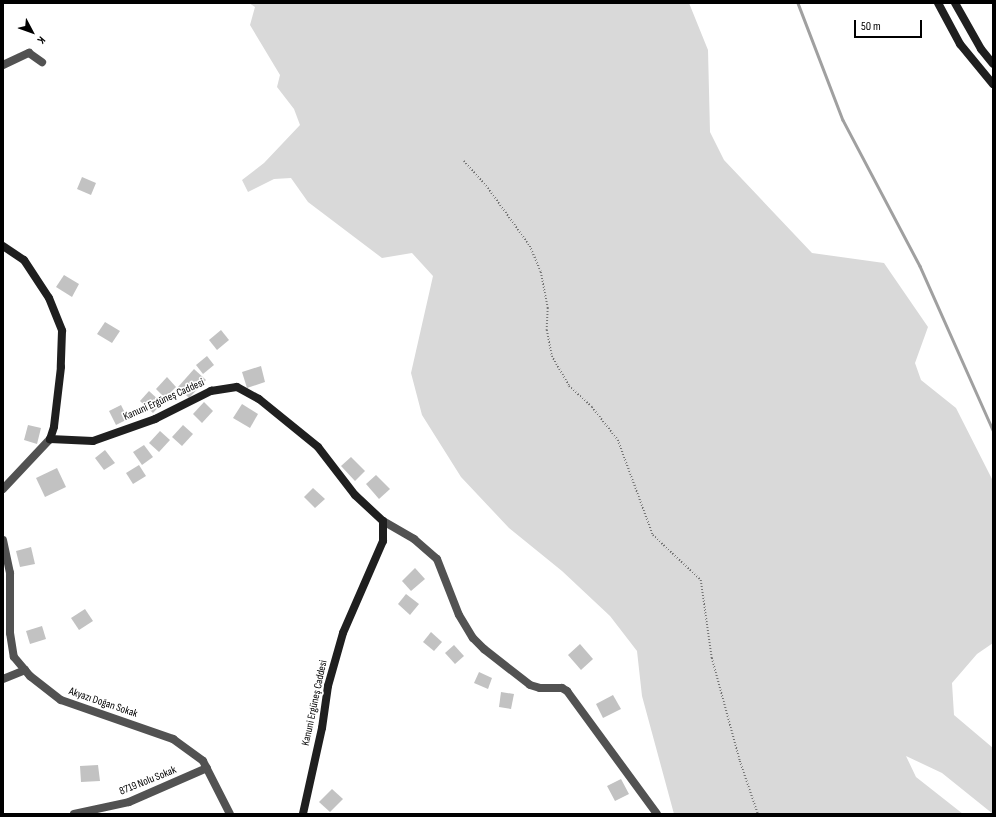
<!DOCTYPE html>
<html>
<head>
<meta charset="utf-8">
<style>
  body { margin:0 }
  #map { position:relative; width:996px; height:817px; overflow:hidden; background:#fff; font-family:"Sofia Sans Condensed",sans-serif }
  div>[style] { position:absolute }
  .green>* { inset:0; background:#d9d9d9 }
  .stream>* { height:2.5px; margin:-1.25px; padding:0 1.25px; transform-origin:1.25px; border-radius:1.25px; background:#a0a0a0 }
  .building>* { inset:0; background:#c2c2c2 }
  .path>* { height:1.5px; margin-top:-0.75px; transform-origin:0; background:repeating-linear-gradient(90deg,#747474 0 1px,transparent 0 3px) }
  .street>* { height:8px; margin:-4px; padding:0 4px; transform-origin:4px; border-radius:4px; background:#525252 }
  .secondary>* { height:8px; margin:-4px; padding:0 4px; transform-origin:4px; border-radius:4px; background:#1f1f1f }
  span { translate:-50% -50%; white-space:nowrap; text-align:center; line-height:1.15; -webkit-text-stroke:3.5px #fff; paint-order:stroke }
  .street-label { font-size:11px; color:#000 }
  .frame { position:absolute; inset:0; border:4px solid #000; pointer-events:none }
  .north { position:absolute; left:12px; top:12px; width:40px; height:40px; -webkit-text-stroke:3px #fff; paint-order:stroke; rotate:131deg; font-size:11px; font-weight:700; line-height:16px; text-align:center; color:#000 }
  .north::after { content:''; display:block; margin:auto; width:14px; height:18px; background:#000; clip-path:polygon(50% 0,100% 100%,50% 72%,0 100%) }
  .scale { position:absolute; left:854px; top:20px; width:68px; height:18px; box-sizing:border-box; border:2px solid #000; border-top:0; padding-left:5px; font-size:12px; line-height:14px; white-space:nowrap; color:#000; -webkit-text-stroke:3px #fff; paint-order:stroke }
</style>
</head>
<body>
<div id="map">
  <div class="green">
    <div style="clip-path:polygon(249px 3px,689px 3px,708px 50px,710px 132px,724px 160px,812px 253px,884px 263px,928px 327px,915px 363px,921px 380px,956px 408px,993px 481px,993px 643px,977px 654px,952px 683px,954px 715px,993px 748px,993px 814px,942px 773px,906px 756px,916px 777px,963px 814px,674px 814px,642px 696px,637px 651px,610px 616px,562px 571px,509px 528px,461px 477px,422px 415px,411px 373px,433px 276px,412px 253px,382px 258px,308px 202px,291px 178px,274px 179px,248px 192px,242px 180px,264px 163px,300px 125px,294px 109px,277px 87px,280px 75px,250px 25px,255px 7px)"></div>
  </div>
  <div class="stream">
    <div style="left:798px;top:3px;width:125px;rotate:69deg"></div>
    <div style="left:843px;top:120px;width:165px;rotate:62.2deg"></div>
    <div style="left:920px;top:266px;width:180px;rotate:66deg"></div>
  </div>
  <div class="building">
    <div style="clip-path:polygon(82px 177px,96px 183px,91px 195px,77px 189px)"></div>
    <div style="clip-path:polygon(64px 275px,79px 284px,72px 297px,56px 287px)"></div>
    <div style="clip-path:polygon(105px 322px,120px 331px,112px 343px,97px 334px)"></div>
    <div style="clip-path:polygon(221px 330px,229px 340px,217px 350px,209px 340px)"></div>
    <div style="clip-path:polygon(207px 356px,214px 365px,203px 374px,196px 365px)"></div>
    <div style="clip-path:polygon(261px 366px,265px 382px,247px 388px,242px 372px)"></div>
    <div style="clip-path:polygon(194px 369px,206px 380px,189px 398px,178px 387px)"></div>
    <div style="clip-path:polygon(167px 377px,176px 387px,165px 398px,156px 389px)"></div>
    <div style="clip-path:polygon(149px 391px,162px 403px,153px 413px,140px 401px)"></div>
    <div style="clip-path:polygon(204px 402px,213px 411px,202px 423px,193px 414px)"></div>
    <div style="clip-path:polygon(242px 404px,258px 414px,250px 428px,233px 418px)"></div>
    <div style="clip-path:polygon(121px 405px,128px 419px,116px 425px,109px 411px)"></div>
    <div style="clip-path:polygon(28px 425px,41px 428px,37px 444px,24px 440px)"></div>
    <div style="clip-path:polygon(183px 425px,193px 434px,182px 446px,172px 437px)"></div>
    <div style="clip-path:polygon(160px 431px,170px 440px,159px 452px,149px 443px)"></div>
    <div style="clip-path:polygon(144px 445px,153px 457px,142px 465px,133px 452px)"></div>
    <div style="clip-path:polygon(105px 450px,115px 463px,104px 470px,95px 458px)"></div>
    <div style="clip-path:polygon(351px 457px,365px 471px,355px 481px,341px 466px)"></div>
    <div style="clip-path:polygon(139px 465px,146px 476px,133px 484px,126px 473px)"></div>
    <div style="clip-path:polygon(57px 468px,66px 487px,45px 497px,36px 478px)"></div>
    <div style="clip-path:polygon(376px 475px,390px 489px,379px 499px,366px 484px)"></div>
    <div style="clip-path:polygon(313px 488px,325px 499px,315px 508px,304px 497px)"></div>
    <div style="clip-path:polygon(31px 547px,35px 564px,20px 567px,16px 551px)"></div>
    <div style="clip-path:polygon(415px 568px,425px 579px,411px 591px,402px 581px)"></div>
    <div style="clip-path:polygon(406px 594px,419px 604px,410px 615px,398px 604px)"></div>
    <div style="clip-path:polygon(85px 609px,93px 621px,79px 630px,71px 618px)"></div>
    <div style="clip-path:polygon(42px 626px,46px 639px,30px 644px,26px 631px)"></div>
    <div style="clip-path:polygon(431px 632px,442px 642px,434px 651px,423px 642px)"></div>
    <div style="clip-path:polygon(580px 644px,593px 659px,581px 670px,568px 655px)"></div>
    <div style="clip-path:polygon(454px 645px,464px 656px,455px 664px,445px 653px)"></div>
    <div style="clip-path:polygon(479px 672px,492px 678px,488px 689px,474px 683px)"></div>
    <div style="clip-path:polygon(501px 692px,514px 694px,511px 709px,499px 707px)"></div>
    <div style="clip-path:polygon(613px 695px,621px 709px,603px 718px,596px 704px)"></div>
    <div style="clip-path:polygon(98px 765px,100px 781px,81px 782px,80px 766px)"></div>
    <div style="clip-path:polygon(621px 779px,629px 794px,615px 801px,607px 786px)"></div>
    <div style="clip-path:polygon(332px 789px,343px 799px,330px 812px,319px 802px)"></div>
  </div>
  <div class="path">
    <div style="left:464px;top:161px;width:36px;rotate:48deg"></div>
    <div style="left:488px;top:188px;width:72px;rotate:54.1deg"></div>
    <div style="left:530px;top:246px;width:28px;rotate:67deg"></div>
    <div style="left:541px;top:272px;width:37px;rotate:79deg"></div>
    <div style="left:548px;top:308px;width:22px;rotate:93deg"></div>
    <div style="left:547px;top:330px;width:26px;rotate:79deg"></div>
    <div style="left:552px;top:356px;width:34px;rotate:60deg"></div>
    <div style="left:569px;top:386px;width:31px;rotate:42deg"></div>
    <div style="left:592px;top:407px;width:42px;rotate:51.8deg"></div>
    <div style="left:618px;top:440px;width:101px;rotate:69.8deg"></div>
    <div style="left:653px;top:535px;width:66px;rotate:43.2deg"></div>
    <div style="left:701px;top:580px;width:79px;rotate:82deg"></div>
    <div style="left:712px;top:658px;width:107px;rotate:74.8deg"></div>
    <div style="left:740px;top:761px;width:56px;rotate:71.2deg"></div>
  </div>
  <div class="street">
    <div style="left:3px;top:65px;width:29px;rotate:-25deg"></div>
    <div style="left:29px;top:53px;width:16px;rotate:35deg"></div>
    <div style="left:3px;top:489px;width:69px;rotate:-46.8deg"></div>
    <div style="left:383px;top:521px;width:36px;rotate:30deg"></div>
    <div style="left:414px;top:539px;width:30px;rotate:41deg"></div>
    <div style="left:437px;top:559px;width:60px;rotate:68.6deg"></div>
    <div style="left:459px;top:615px;width:27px;rotate:59deg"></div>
    <div style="left:473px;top:638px;width:16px;rotate:45deg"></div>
    <div style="left:484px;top:649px;width:58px;rotate:38deg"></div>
    <div style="left:530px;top:685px;width:10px;rotate:17deg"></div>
    <div style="left:540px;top:688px;width:22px"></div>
    <div style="left:562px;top:688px;width:6px;rotate:31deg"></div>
    <div style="left:567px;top:691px;width:152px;rotate:53.8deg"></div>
    <div style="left:3px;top:540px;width:34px;rotate:78deg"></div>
    <div style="left:10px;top:573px;width:60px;rotate:90deg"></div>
    <div style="left:10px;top:633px;width:24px;rotate:81deg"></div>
    <div style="left:14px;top:657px;width:25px;rotate:50deg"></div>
    <div style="left:30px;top:676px;width:39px;rotate:38deg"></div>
    <div style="left:61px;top:700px;width:119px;rotate:19.2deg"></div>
    <div style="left:173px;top:739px;width:37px;rotate:36deg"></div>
    <div style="left:203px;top:761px;width:59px;rotate:63deg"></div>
    <div style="left:3px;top:679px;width:24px;rotate:-22deg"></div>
    <div style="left:74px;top:814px;width:56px;rotate:-12.3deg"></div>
    <div style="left:129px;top:802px;width:85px;rotate:-23.6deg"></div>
  </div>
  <div class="secondary">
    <div style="left:938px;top:3px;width:47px;rotate:61.8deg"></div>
    <div style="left:960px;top:44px;width:52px;rotate:50.5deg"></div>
    <div style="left:955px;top:3px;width:53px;rotate:60.5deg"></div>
    <div style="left:981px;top:49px;width:19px;rotate:51deg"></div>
    <div style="left:3px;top:246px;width:25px;rotate:34deg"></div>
    <div style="left:24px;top:260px;width:45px;rotate:56.7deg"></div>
    <div style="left:49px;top:298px;width:35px;rotate:68deg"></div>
    <div style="left:62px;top:331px;width:36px;rotate:92deg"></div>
    <div style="left:61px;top:367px;width:60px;rotate:96.7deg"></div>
    <div style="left:54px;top:427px;width:13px;rotate:108deg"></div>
    <div style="left:50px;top:439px;width:43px;rotate:2.7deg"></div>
    <div style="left:93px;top:441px;width:66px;rotate:-19.5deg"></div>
    <div style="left:155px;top:419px;width:63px;rotate:-26.6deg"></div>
    <div style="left:211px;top:391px;width:26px;rotate:-9deg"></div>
    <div style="left:237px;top:387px;width:25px;rotate:29deg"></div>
    <div style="left:259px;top:399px;width:76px;rotate:39.1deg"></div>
    <div style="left:318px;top:447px;width:61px;rotate:52.4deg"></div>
    <div style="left:355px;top:495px;width:38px;rotate:43deg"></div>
    <div style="left:383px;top:521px;width:20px;rotate:90deg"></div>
    <div style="left:383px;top:541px;width:100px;rotate:113.5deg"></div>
    <div style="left:343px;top:633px;width:55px;rotate:105.8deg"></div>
    <div style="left:328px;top:686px;width:42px;rotate:98.1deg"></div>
    <div style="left:322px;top:728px;width:88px;rotate:102.5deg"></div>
  </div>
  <div class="street-label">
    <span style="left:164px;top:400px;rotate:-24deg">Kanuni Ergüneş Caddesi</span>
    <span style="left:103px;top:703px;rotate:19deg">Akyazı Doğan Sokak</span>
    <span style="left:315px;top:703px;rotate:-78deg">Kanuni Ergüneş Caddesi</span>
    <span style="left:148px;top:781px;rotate:-22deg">8719 Nolu Sokak</span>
  </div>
  <div class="frame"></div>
  <div class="north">K</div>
  <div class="scale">50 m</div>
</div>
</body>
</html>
